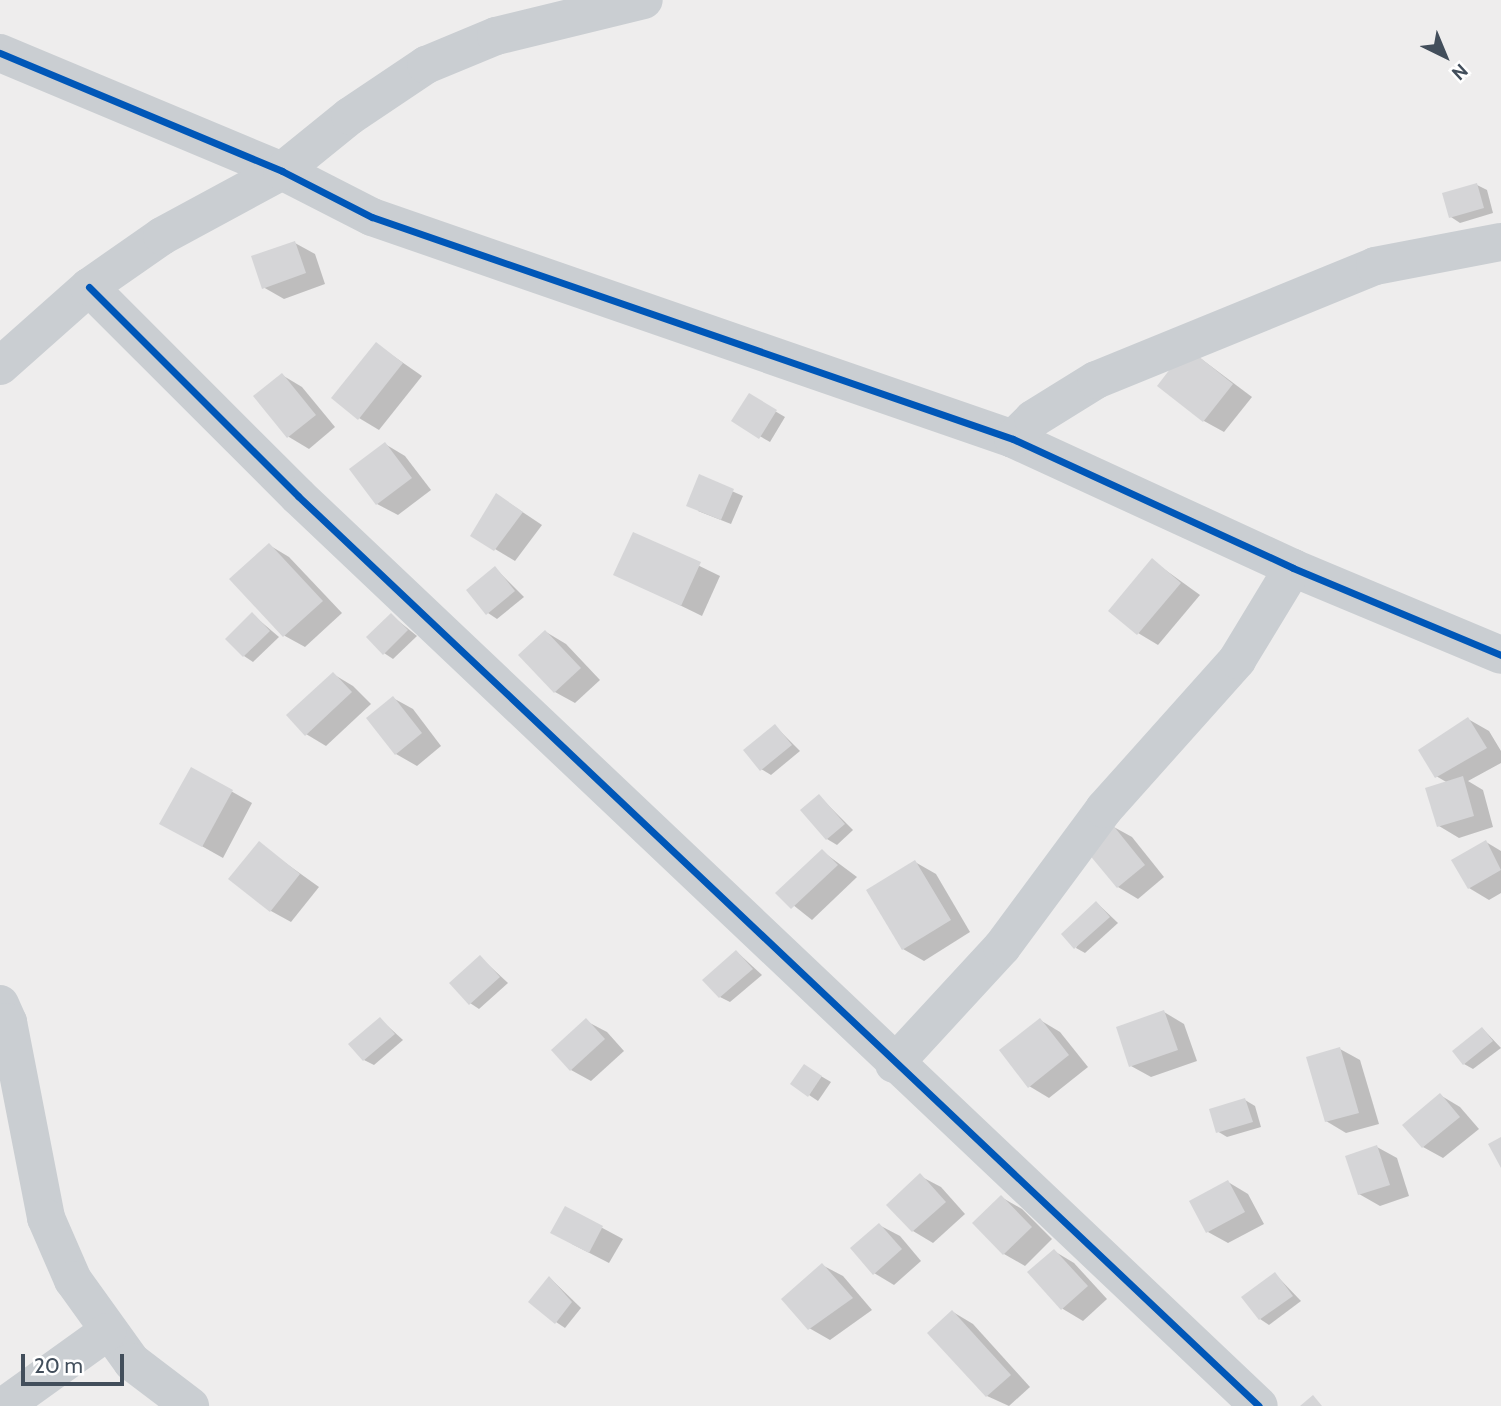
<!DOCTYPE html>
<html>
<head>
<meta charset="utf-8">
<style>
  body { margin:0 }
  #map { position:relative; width:1501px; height:1406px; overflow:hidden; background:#eeeded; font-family:Cabin,sans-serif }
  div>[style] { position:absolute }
  .shadow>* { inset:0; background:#0003 }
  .building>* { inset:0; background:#d5d5d7 }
  .minor>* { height:38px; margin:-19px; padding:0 19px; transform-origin:19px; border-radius:19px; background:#caced2 }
  .cycleway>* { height:7px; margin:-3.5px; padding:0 3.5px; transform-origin:3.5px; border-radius:3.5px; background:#0057b8 }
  span { translate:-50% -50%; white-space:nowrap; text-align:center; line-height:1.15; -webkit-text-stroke:5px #fff; paint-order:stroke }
  .north { position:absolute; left:1410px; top:21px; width:70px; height:70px; -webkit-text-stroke:5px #fff; paint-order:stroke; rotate:137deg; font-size:19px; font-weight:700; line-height:28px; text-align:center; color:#424e5b }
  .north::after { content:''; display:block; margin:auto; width:24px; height:32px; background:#424e5b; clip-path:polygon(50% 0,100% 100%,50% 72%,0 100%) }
  .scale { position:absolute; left:21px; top:1354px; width:103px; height:32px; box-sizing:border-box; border:4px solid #424e5b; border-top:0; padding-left:9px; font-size:21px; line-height:24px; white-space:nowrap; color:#424e5b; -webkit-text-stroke:5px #fff; paint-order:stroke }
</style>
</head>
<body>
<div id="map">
  <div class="shadow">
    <div style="clip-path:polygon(1477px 185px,1487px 190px,1493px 213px,1460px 223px,1451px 217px)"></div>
    <div style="clip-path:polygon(295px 243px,315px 254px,325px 284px,284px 299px,263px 287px)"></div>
    <div style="clip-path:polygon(376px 344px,422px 376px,379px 430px,359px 418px)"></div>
    <div style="clip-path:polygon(1188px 349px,1252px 397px,1224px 432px,1204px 421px)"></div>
    <div style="clip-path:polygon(282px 375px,302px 387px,335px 427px,309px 449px,289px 437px,256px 397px)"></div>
    <div style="clip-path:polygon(749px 396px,785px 417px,770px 442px,733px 421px)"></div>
    <div style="clip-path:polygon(385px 444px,405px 456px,431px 490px,398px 515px,377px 504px)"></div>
    <div style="clip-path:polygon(700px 477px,743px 496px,731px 524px,698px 511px)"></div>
    <div style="clip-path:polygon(497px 495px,542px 525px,515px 561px,495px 549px)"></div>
    <div style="clip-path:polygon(634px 534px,720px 576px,702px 616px,616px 574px)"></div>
    <div style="clip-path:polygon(269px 545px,289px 557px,342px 613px,305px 647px,285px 636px,232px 579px)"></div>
    <div style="clip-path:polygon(1153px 561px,1200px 595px,1158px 645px,1138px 633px)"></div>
    <div style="clip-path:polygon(495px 568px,524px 597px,497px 619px,488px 613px)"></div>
    <div style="clip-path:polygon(252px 614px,279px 637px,253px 662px,244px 656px)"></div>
    <div style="clip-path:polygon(391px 615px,417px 636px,393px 659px,384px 653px)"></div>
    <div style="clip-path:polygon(546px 632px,566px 644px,600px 680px,575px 703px,555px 692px)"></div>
    <div style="clip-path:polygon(333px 674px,353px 686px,371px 704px,326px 746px,306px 734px)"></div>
    <div style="clip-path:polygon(393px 698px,413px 709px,441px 746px,417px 766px,396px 754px,368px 718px)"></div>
    <div style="clip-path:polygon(1468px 719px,1489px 731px,1501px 751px,1501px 763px,1468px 781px,1483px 790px,1493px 827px,1459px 838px,1439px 826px,1448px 783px,1436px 776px)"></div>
    <div style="clip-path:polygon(775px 726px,800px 751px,771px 775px,761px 769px)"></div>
    <div style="clip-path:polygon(192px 769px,252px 803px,223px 858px,182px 835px)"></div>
    <div style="clip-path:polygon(819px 796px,853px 830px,837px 845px,827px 839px)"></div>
    <div style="clip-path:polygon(1112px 826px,1132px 837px,1164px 877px,1138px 899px,1118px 887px)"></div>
    <div style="clip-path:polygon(1486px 842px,1501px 851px,1501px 893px,1489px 900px,1469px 888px)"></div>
    <div style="clip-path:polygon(259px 844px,319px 887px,291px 922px,271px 911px)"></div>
    <div style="clip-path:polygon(822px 851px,857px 877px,812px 920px,778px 893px)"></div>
    <div style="clip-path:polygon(915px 862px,936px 874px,970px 932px,924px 961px,903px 949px)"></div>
    <div style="clip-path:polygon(1097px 903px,1118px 923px,1085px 953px,1076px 948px)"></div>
    <div style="clip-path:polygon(737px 952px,762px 975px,730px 1002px,720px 997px)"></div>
    <div style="clip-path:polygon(480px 957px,508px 983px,479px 1009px,470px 1003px)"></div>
    <div style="clip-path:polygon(1164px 1012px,1184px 1024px,1197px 1061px,1151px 1077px,1131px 1066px)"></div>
    <div style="clip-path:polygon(380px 1019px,403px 1040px,374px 1065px,364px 1060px)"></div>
    <div style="clip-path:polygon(1040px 1020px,1060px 1032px,1088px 1067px,1049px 1098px,1029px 1086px)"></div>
    <div style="clip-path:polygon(586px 1021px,607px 1032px,624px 1051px,591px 1081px,571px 1070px)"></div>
    <div style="clip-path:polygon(1483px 1029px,1501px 1048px,1473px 1069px,1464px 1064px)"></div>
    <div style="clip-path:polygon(1340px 1049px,1360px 1060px,1379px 1124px,1346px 1133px,1326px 1121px)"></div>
    <div style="clip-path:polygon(814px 1072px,831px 1082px,818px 1101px,809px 1095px)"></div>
    <div style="clip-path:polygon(1440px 1095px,1460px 1107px,1479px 1129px,1443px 1158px,1423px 1147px)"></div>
    <div style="clip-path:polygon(1245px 1100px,1255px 1106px,1261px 1127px,1227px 1137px,1217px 1131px)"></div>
    <div style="clip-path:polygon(1377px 1147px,1397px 1158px,1409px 1196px,1380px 1206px,1359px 1194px)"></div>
    <div style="clip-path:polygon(920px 1176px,941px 1187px,965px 1214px,933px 1243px,913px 1231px)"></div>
    <div style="clip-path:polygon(1228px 1182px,1248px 1194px,1264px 1224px,1228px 1243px,1208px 1232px)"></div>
    <div style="clip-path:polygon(1001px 1197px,1022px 1209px,1052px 1239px,1025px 1266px,1004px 1254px,974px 1223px)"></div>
    <div style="clip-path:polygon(565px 1208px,623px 1239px,609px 1263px,572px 1244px)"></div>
    <div style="clip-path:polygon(879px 1225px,900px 1236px,921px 1261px,894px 1285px,874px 1273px)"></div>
    <div style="clip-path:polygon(1054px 1251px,1074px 1263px,1107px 1299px,1083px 1321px,1063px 1309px,1030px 1272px)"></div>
    <div style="clip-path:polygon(822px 1265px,843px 1276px,872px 1310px,830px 1340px,809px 1328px)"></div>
    <div style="clip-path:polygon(1275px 1274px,1301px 1301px,1269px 1325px,1260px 1319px)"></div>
    <div style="clip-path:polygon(550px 1278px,581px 1308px,565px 1328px,556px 1322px)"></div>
    <div style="clip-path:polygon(953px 1312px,973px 1324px,1030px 1387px,1009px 1406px,987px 1396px)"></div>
  </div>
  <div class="building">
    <div style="clip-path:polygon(1477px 183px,1484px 208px,1449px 218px,1442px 193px)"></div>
    <div style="clip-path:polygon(295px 241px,306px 273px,262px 289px,251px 256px)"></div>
    <div style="clip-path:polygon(376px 342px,403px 363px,358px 420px,331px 398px)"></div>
    <div style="clip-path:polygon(1187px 347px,1233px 384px,1203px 422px,1157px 386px)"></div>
    <div style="clip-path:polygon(282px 373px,316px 415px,287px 438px,253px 396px)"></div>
    <div style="clip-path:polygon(749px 393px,777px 410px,759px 439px,731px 421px)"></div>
    <div style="clip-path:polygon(385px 442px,412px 478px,376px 505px,349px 469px)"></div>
    <div style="clip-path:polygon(699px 474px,734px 489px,721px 520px,686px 506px)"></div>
    <div style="clip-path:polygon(496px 493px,523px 512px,494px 551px,470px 536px)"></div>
    <div style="clip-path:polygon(633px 532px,701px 562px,681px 606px,613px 575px)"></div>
    <div style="clip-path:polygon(269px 543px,323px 601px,283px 637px,229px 579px)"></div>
    <div style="clip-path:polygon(1152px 558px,1181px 583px,1137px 635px,1108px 611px)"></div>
    <div style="clip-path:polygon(495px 566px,515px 591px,486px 615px,466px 590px)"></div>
    <div style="clip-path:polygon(252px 612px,270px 631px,243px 657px,225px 639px)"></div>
    <div style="clip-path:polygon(391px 613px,408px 630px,383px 655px,366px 637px)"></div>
    <div style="clip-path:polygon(545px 630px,581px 668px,554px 693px,518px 655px)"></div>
    <div style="clip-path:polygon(333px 672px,352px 692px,305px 736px,286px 715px)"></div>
    <div style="clip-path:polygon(393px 696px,422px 733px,395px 755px,366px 718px)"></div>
    <div style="clip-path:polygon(1468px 717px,1487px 748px,1435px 778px,1418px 750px)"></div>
    <div style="clip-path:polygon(775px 724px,792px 745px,760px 771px,743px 750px)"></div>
    <div style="clip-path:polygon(191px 767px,233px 790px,202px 847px,159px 824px)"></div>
    <div style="clip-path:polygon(1463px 776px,1474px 816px,1437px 827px,1425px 788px)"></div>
    <div style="clip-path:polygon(819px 794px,845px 824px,826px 840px,800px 810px)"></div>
    <div style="clip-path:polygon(1112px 824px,1145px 865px,1117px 888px,1083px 847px)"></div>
    <div style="clip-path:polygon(1486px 840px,1501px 870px,1468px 889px,1451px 860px)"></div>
    <div style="clip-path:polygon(259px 841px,300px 874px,270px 912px,228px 879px)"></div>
    <div style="clip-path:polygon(822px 849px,838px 865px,791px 909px,775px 893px)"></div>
    <div style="clip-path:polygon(915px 860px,951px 920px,902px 950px,866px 890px)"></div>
    <div style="clip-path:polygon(1096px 901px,1110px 917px,1074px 949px,1061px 934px)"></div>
    <div style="clip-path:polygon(736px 950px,753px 969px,719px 998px,702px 980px)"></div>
    <div style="clip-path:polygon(480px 955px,500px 977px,469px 1005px,449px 983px)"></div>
    <div style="clip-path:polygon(1164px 1010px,1178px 1050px,1129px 1067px,1116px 1027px)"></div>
    <div style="clip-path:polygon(380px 1017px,395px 1034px,363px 1061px,348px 1044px)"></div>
    <div style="clip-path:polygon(586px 1018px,605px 1039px,570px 1071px,551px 1050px)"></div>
    <div style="clip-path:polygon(1040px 1018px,1069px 1055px,1028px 1088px,999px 1050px)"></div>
    <div style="clip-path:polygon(1482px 1027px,1493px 1041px,1463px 1065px,1452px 1051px)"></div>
    <div style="clip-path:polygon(1340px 1047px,1359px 1113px,1325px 1122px,1306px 1057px)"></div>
    <div style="clip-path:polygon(804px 1064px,822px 1076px,808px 1097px,790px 1084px)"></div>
    <div style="clip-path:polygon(1440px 1093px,1460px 1117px,1422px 1148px,1402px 1125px)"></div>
    <div style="clip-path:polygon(1245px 1098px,1253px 1122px,1216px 1133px,1209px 1109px)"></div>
    <div style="clip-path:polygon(1501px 1137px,1501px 1168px,1488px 1144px)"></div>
    <div style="clip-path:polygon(1377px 1145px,1390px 1185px,1358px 1195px,1345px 1156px)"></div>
    <div style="clip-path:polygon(920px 1173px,946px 1202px,912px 1232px,886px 1205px)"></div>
    <div style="clip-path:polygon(1228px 1180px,1245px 1212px,1206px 1233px,1189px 1201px)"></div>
    <div style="clip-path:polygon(1001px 1195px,1032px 1227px,1003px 1255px,972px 1223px)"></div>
    <div style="clip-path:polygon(565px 1206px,603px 1226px,589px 1253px,550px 1233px)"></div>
    <div style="clip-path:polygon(879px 1223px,902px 1249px,873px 1275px,850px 1248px)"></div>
    <div style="clip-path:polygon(1054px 1249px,1088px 1286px,1061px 1310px,1027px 1272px)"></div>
    <div style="clip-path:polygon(822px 1263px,853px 1298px,808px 1330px,781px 1299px)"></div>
    <div style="clip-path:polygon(1275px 1272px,1293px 1296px,1259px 1320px,1241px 1297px)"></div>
    <div style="clip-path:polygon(549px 1276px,572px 1302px,555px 1324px,528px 1302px)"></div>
    <div style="clip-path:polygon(952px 1310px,1011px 1375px,986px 1397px,927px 1333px)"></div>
    <div style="clip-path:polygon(1313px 1395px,1322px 1406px,1300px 1406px)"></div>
  </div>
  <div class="minor">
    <div style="left:0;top:53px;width:306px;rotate:22.7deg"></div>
    <div style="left:282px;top:171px;width:101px;rotate:27.1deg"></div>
    <div style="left:372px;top:217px;width:678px;rotate:19.1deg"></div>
    <div style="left:1013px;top:439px;width:308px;rotate:24.7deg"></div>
    <div style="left:1293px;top:568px;width:225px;rotate:22.7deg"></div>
    <div style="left:89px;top:287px;width:296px;rotate:45deg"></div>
    <div style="left:298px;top:496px;width:1323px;rotate:43.44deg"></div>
    <div style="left:0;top:366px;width:119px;rotate:-41.6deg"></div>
    <div style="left:89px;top:287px;width:89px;rotate:-34.9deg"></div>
    <div style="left:162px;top:236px;width:136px;rotate:-28.4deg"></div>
    <div style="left:282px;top:171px;width:87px;rotate:-39deg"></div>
    <div style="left:350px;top:116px;width:92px;rotate:-33.9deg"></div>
    <div style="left:426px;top:65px;width:76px;rotate:-22.5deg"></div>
    <div style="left:496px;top:36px;width:152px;rotate:-13.7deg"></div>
    <div style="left:1013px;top:439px;width:28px;rotate:-45deg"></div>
    <div style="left:1033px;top:419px;width:74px;rotate:-31.8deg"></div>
    <div style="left:1096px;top:380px;width:301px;rotate:-22.2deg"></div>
    <div style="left:1375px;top:266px;width:128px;rotate:-10.8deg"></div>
    <div style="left:0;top:1004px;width:20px;rotate:66deg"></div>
    <div style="left:8px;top:1022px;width:200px;rotate:79deg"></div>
    <div style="left:46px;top:1218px;width:68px;rotate:66.5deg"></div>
    <div style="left:73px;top:1280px;width:101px;rotate:54.3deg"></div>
    <div style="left:132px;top:1362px;width:73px;rotate:37.2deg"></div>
    <div style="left:894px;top:1064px;width:159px;rotate:-47.3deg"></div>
    <div style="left:1002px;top:947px;width:172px;rotate:-53.5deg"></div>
    <div style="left:1104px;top:809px;width:200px;rotate:-48.2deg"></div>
    <div style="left:1237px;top:660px;width:108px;rotate:-58.7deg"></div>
    <div style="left:4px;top:1406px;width:127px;rotate:-35.7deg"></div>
  </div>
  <div class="cycleway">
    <div style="left:0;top:53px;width:306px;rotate:22.7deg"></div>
    <div style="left:282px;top:171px;width:101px;rotate:27.1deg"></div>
    <div style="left:372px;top:217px;width:678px;rotate:19.1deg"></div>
    <div style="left:1013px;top:439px;width:308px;rotate:24.7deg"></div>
    <div style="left:1293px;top:568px;width:225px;rotate:22.7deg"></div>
    <div style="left:89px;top:287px;width:296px;rotate:45deg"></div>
    <div style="left:298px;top:496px;width:1323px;rotate:43.44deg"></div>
  </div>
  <div class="north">N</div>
  <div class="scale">20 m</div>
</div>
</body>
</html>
